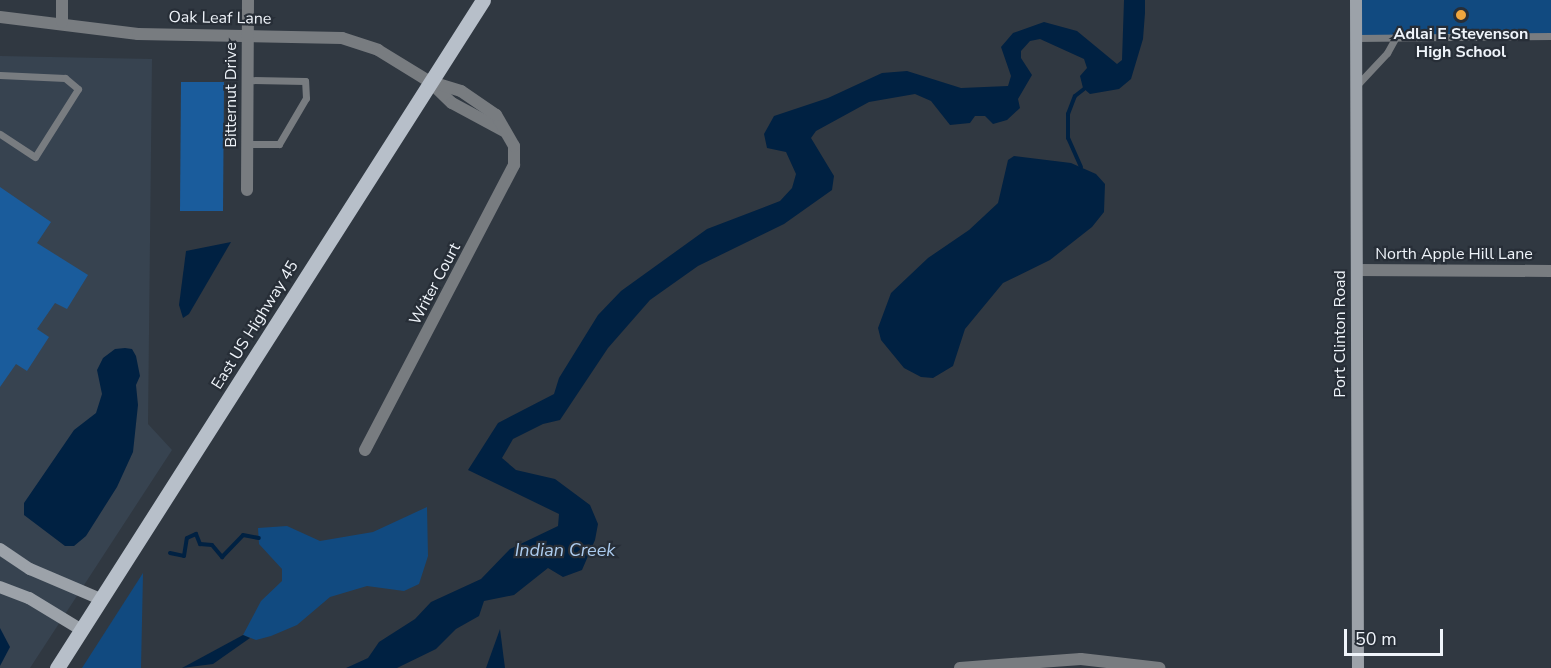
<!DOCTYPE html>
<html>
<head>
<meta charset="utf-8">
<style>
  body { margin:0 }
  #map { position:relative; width:1551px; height:668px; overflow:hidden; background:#303841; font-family:"Nunito Sans",sans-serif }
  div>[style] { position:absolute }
  .built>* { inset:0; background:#374350 }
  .green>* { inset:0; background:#114a80 }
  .water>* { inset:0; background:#002142 }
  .stream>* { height:4px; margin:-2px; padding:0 2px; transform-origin:2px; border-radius:2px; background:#002142 }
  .building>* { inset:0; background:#1a5c9c }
  .lane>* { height:7px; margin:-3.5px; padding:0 3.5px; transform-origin:3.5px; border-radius:3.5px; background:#787c80 }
  .street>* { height:12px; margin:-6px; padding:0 6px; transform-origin:6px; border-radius:6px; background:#787c80 }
  .secondary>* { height:12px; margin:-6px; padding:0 6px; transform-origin:6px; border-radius:6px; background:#9ca2a9 }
  .primary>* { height:15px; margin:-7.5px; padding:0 7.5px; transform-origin:7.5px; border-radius:7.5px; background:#b7bfc9 }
  .dots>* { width:16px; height:16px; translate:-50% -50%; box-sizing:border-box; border:3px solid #272e37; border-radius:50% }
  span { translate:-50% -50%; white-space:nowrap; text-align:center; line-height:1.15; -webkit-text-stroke:4.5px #272e37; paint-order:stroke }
  .street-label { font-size:16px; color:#eff4fa }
  .poi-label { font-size:16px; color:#eff4fa; font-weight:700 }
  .water-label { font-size:18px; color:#acccef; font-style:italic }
  .scale { position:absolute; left:1344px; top:629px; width:99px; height:27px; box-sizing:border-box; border:3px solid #eff4fa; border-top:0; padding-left:8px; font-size:18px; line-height:21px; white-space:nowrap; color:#eff4fa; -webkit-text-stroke:4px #272e37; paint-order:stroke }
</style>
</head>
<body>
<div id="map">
  <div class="built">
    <div style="clip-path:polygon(0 56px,152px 59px,148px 424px,172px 450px,30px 668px,0 668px)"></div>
  </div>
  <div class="green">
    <div style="clip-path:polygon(1358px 0,1551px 0,1551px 36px,1356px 38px)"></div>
    <div style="clip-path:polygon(427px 507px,428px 556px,419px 584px,404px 591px,367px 586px,330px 597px,297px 625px,271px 636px,256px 640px,243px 635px,261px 601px,282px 581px,282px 569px,259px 544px,258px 528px,287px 526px,320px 541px,373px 532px)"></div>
    <div style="clip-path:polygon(143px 573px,141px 668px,82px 668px)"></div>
  </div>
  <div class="water">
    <div style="clip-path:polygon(1124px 0,1145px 0,1145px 13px,1143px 39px,1131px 79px,1119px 89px,1090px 94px,1083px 88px,1080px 76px,1087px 68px,1084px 59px,1040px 39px,1030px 41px,1021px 51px,1021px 58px,1032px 75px,1018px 99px,1020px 108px,1007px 120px,993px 124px,985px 116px,975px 116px,970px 123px,950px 125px,931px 101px,915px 94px,869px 102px,816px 131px,811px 138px,834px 176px,832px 190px,784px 224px,698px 266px,650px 300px,608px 348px,560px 420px,543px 424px,513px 439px,502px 458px,516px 470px,555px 479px,590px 505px,598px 524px,595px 540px,582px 570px,563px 577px,548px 568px,514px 595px,484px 601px,479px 616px,456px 629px,436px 649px,397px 668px,346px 668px,368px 658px,379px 642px,415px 619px,431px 602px,481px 579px,510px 549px,558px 526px,559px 514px,468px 470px,498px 423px,554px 394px,559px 378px,598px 315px,621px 291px,707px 229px,780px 201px,792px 188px,796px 174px,786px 152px,767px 148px,764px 134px,774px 116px,828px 98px,882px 73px,907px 71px,961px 88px,1008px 86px,1011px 76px,1001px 47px,1013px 33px,1044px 22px,1077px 31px,1117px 64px,1122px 60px)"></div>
    <div style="clip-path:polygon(1014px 156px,1071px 163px,1096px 174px,1105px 184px,1104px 212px,1092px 227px,1050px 260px,1003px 283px,965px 329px,953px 366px,933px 378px,921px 377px,904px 368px,881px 340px,878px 328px,891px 293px,928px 258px,969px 230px,998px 203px,1008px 160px)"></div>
    <div style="clip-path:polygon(231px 242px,189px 314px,183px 318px,179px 305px,186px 251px)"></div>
    <div style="clip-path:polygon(125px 348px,132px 349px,136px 356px,140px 376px,136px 385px,138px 405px,133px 452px,117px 487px,86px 536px,74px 546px,65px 546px,24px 515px,24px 503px,74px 430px,96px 413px,102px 394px,97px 370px,103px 358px,115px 349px)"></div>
    <div style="clip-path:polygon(0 628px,10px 647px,0 666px)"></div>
    <div style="clip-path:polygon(500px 629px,505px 668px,486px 668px)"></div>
    <div style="clip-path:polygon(243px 635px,250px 638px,213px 664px,182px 668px)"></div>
  </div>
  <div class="stream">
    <div style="left:1081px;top:167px;width:32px;rotate:-114deg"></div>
    <div style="left:1068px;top:138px;width:24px;rotate:-90deg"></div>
    <div style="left:1068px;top:114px;width:19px;rotate:-69deg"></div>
    <div style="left:1075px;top:96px;width:11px;rotate:-38deg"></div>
    <div style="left:170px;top:553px;width:14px;rotate:12deg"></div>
    <div style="left:184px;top:556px;width:18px;rotate:-81deg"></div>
    <div style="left:187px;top:538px;width:10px;rotate:-24deg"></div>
    <div style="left:196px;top:534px;width:11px;rotate:68deg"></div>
    <div style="left:200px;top:544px;width:12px;rotate:5deg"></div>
    <div style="left:212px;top:545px;width:16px;rotate:50deg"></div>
    <div style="left:222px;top:557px;width:30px;rotate:-46deg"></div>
    <div style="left:243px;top:535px;width:16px;rotate:11deg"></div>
  </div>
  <div class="building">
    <div style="clip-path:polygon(181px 82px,224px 82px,223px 211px,180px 211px)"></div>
    <div style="clip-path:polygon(0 187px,51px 222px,37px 243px,88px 275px,67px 309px,55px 303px,37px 329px,49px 337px,27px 371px,16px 364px,0 387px)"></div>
  </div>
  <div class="lane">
    <div style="left:1356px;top:38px;width:195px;rotate:-0.6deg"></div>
    <div style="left:0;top:75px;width:65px;rotate:2.6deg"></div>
    <div style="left:65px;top:78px;width:17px;rotate:40deg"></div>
    <div style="left:78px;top:89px;width:80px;rotate:122.3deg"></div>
    <div style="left:35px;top:157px;width:42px;rotate:-146.7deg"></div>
    <div style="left:1357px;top:85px;width:44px;rotate:-46.8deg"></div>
    <div style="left:1387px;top:53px;width:18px;rotate:-61deg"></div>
    <div style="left:247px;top:144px;width:32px"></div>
    <div style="left:279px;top:144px;width:53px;rotate:-59.6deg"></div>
    <div style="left:306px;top:98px;width:17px;rotate:-93deg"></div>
    <div style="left:305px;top:81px;width:57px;rotate:-179deg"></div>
  </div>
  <div class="street">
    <div style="left:0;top:17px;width:139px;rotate:7deg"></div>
    <div style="left:138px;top:34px;width:204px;rotate:1.1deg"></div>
    <div style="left:342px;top:38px;width:38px;rotate:18deg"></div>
    <div style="left:378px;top:50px;width:61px;rotate:31.6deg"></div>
    <div style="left:430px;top:82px;width:30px;rotate:44deg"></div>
    <div style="left:452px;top:103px;width:59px;rotate:28.3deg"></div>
    <div style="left:62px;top:22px;width:22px;rotate:-90deg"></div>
    <div style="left:247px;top:190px;width:190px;rotate:-89.7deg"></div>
    <div style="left:1357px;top:270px;width:194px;rotate:0.3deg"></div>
    <div style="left:365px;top:450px;width:322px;rotate:-62.4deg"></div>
    <div style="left:514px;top:165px;width:19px;rotate:-90deg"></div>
    <div style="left:514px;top:146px;width:36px;rotate:-120deg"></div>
    <div style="left:496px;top:115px;width:42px;rotate:-145.6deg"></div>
    <div style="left:461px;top:91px;width:30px;rotate:-163deg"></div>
    <div style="left:960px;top:668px;width:121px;rotate:-4.3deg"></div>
    <div style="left:1081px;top:659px;width:79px;rotate:6.6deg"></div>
  </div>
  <div class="secondary">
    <div style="left:1356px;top:0;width:668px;rotate:89.83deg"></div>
    <div style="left:0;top:549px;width:36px;rotate:34deg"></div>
    <div style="left:30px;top:569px;width:74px;rotate:23.1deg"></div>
    <div style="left:0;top:587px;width:31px;rotate:21deg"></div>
    <div style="left:29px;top:598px;width:60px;rotate:31.3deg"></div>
  </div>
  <div class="primary">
    <div style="left:57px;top:668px;width:792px;rotate:-57.47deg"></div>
  </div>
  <div class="dots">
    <div style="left:1461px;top:15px;background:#f0a63e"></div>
  </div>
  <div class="street-label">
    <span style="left:220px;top:18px;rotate:1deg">Oak Leaf Lane</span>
    <span style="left:231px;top:95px;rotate:-90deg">Bitternut Drive</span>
    <span style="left:1454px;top:254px">North Apple Hill Lane</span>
    <span style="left:435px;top:284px;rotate:-62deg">Writer Court</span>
    <span style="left:255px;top:325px;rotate:-58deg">East US Highway 45</span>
    <span style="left:1340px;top:334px;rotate:-90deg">Port Clinton Road</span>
  </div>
  <div class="poi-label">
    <span style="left:1461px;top:43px">Adlai E Stevenson<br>High School</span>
  </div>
  <div class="water-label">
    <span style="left:565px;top:550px">Indian Creek</span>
  </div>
  <div class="scale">50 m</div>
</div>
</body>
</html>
